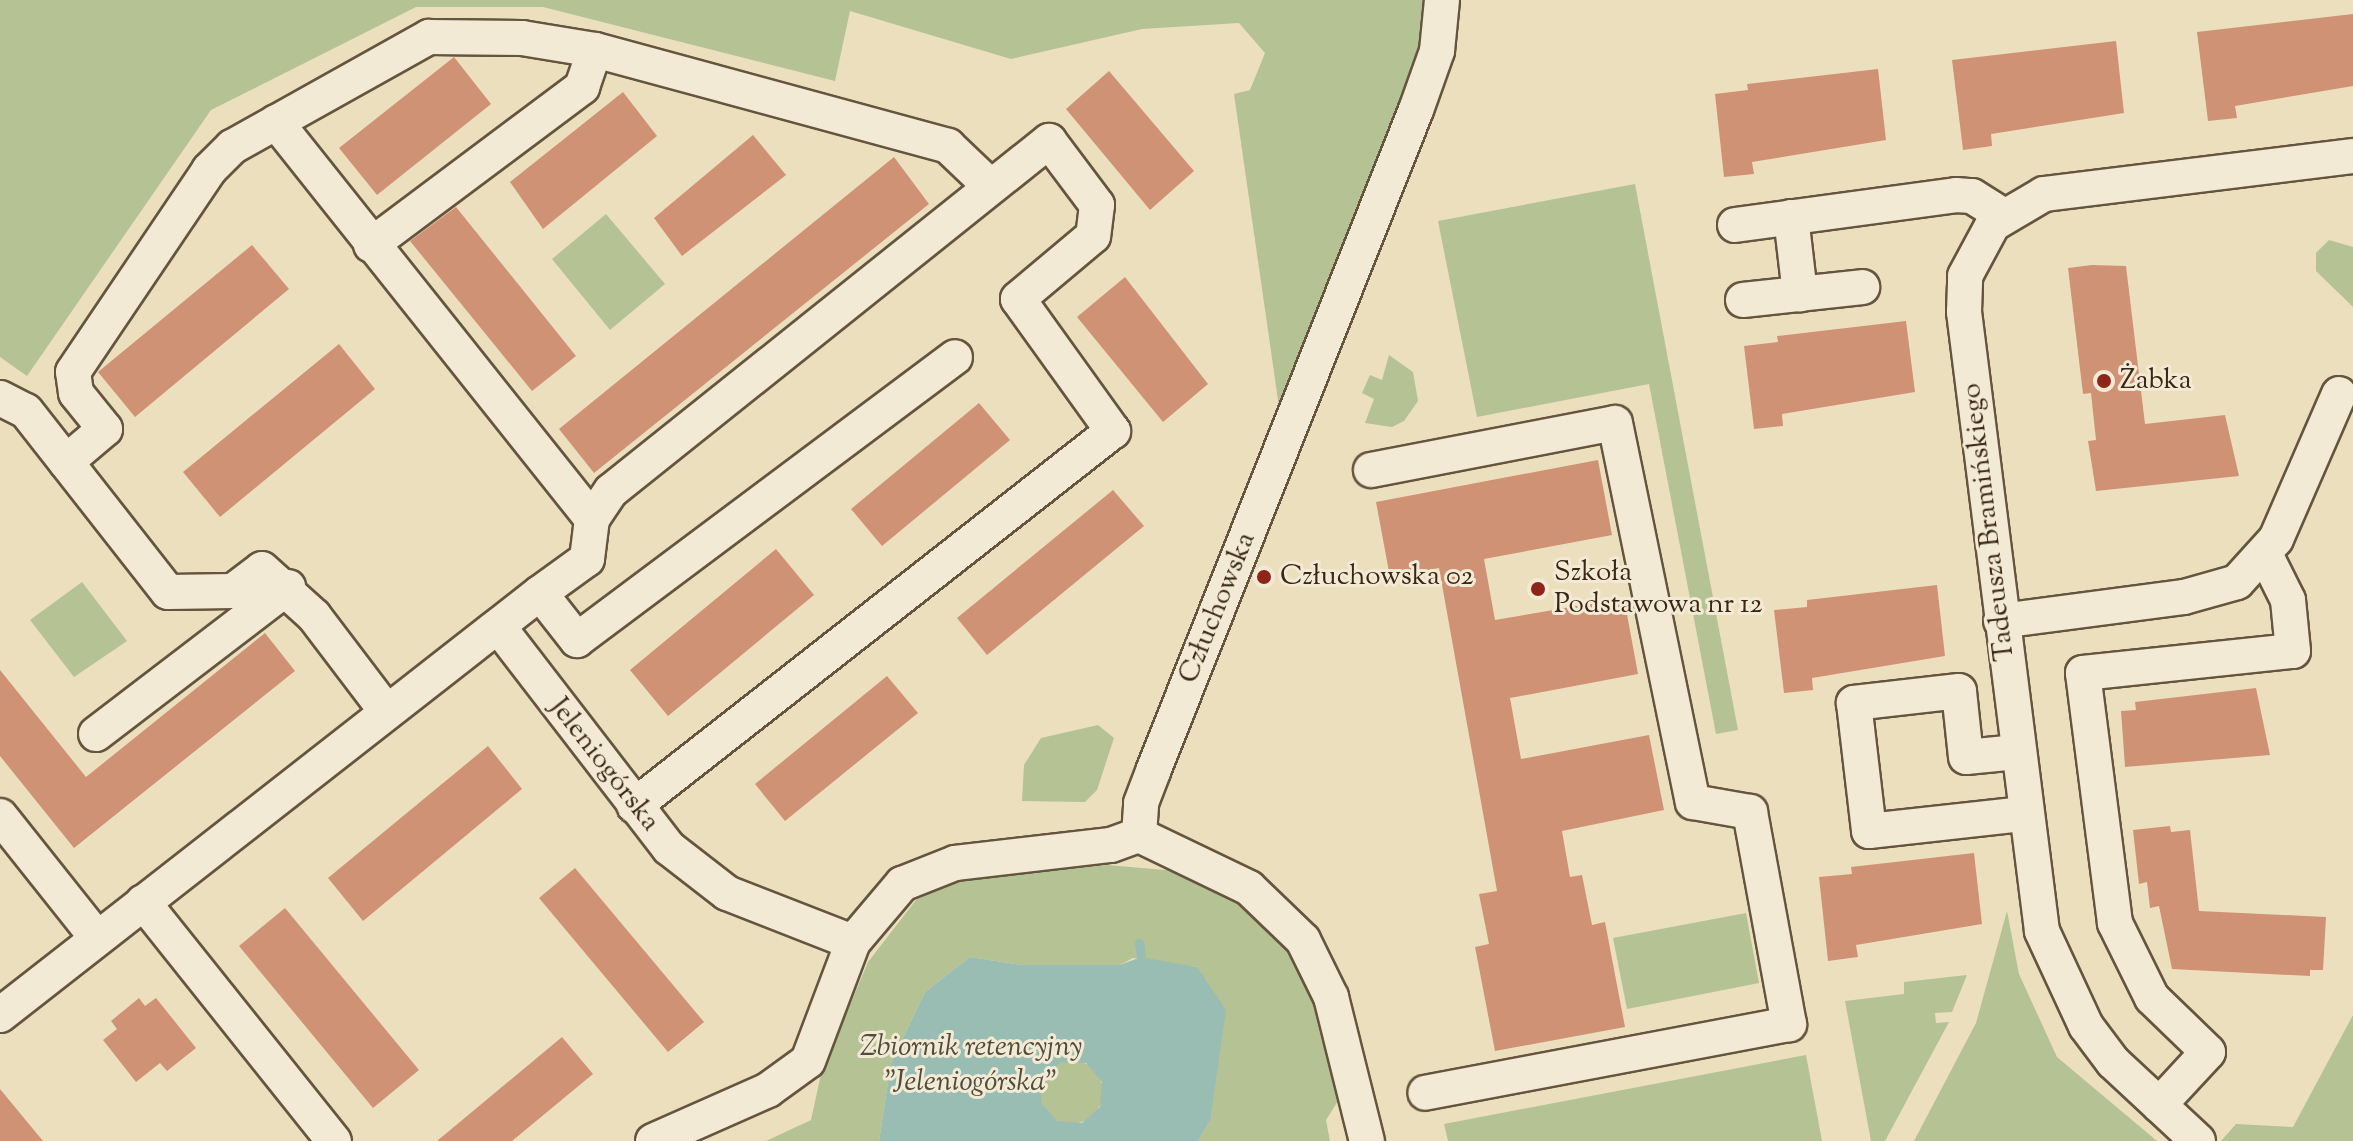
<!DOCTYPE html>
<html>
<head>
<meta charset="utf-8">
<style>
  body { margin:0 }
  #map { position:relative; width:2353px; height:1141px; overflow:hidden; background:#ecdfbe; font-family:"Sorts Mill Goudy",serif }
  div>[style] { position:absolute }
  .green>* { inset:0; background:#b5c294 }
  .round { border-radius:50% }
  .water>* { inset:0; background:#99bdb2 }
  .stream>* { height:9px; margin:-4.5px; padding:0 4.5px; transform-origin:4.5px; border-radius:4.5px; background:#99bdb2 }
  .building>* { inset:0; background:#d09275 }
  .roads { filter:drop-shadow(2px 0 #66553e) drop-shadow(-2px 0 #66553e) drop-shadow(0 2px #66553e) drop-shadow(0 -2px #66553e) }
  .minor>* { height:34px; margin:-17px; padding:0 17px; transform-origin:17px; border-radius:17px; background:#f3ead5 }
  .dots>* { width:22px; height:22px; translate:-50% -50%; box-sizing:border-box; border:4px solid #f3ead5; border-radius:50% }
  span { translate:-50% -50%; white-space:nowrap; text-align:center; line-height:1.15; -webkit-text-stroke:6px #f3ead5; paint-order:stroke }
  .poi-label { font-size:28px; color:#392713 }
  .left { translate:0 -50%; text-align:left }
  .street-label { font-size:28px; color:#392713 }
  .water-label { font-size:30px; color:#514c3b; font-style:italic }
</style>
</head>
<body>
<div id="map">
  <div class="green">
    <div style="clip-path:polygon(0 0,1427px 0,1423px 36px,1399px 110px,1280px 414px,1234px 94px,1250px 90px,1265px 53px,1239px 23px,1142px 29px,1011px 59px,850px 11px,835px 81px,543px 7px,416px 7px,211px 110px,27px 376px,0 357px)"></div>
    <div style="clip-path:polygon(1635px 184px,1738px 730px,1716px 734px,1649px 384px,1477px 417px,1438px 221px)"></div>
    <div style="clip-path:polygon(606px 214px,665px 284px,610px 330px,552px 259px)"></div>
    <div style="clip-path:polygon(2329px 240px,2353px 247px,2353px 307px,2316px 271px,2316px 253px)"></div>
    <div style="clip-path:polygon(1389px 355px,1413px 372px,1418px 401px,1404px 421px,1392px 427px,1365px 423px,1374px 399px,1362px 393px,1370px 375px,1382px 380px)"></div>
    <div style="clip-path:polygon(82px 582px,127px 641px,74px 677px,30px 620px)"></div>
    <div style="clip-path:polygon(1098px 725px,1114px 738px,1097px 790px,1085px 802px,1022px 801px,1024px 765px,1041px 738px)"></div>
    <div style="clip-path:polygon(1107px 865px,1177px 871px,1210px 886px,1242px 904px,1284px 943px,1319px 1010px,1341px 1096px,1326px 1120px,1330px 1141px,1198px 1141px,1210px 1121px,1197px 967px,1133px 958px,1120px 965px,1021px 965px,970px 957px,925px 992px,891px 1063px,879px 1141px,766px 1141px,811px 1120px,821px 1074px,868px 962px,916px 900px,957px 880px)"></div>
    <div style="clip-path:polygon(2007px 911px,2019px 974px,2057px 1057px,2157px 1141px,1914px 1141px,1976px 1023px)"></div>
    <div style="clip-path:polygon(1746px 913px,1759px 983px,1627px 1009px,1613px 938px)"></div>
    <div style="clip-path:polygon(1967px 975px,1952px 1012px,1935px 1013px,1936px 1023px,1949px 1022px,1885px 1141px,1871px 1141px,1845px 1001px,1904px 994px,1904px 982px)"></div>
    <div style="clip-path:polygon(2353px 1015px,2353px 1141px,2221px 1141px,2236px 1124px,2293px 1127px)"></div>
    <div style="clip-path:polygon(1806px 1055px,1822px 1141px,1448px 1141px,1444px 1124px)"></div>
    <div class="round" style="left:1039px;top:1060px;width:64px;height:64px"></div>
  </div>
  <div class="water">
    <div style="clip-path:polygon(evenodd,970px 957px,1021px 965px,1120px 965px,1141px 957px,1197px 967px,1226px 1010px,1210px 1121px,1198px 1141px,879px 1141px,891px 1063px,925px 992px,970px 957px,1061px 1062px,1086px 1063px,1102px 1082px,1100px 1107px,1082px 1123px,1057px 1121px,1041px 1103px,1042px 1078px,1061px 1062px)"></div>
  </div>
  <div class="stream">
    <div style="left:1139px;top:943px;width:14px;rotate:82deg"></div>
  </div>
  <div class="building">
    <div style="clip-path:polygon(2353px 14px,2353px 86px,2235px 106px,2237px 118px,2208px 121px,2197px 32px)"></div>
    <div style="clip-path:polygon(2116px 41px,2124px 113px,1991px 134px,1992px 146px,1963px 150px,1952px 60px)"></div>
    <div style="clip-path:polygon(454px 57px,491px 104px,377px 195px,339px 148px)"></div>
    <div style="clip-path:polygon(1878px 69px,1886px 140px,1752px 162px,1754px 174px,1724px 177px,1715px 94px,1748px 90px,1747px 84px)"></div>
    <div style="clip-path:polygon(1109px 71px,1194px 171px,1150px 210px,1066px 109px)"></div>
    <div style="clip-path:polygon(623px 92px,657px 136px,543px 229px,510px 182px)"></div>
    <div style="clip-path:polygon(753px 135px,786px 175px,682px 256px,654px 218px)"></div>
    <div style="clip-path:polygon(894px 157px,929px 204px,594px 473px,559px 429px)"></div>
    <div style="clip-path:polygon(456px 207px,576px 356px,532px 391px,410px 241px)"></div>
    <div style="clip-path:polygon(252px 245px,289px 289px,135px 417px,98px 372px)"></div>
    <div style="clip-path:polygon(2092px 265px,2126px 266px,2145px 424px,2225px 415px,2239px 476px,2096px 491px,2088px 441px,2096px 440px,2091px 393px,2083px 394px,2068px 268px)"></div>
    <div style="clip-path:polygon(1125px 277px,1208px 384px,1163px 422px,1077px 317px)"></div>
    <div style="clip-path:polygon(1906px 321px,1915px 392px,1782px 414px,1783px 426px,1754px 429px,1744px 346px,1778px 342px,1777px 336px)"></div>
    <div style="clip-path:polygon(339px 344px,375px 389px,220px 517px,183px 472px)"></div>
    <div style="clip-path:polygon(979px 403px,1010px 440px,882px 546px,851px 509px)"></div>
    <div style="clip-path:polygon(1598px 460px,1612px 535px,1484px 559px,1495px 620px,1624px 598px,1638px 674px,1510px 698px,1521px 759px,1649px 735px,1664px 810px,1562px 831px,1570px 877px,1582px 875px,1592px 925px,1605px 922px,1625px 1027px,1495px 1051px,1475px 947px,1489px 944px,1479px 894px,1497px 891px,1439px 568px,1390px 577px,1376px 502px)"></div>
    <div style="clip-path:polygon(1113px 490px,1144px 526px,987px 655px,957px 618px)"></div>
    <div style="clip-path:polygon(776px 549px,814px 595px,668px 716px,630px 670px)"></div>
    <div style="clip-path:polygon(1937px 585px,1945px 656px,1812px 678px,1813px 690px,1784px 693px,1774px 610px,1807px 607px,1807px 600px)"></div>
    <div style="clip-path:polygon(265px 633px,295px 671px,74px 848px,0 756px,0 670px,86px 777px)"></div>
    <div style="clip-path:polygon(887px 676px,918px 713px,785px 821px,755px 784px)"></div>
    <div style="clip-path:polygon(2256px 688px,2270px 755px,2125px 767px,2121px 711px,2136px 710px,2135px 702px)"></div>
    <div style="clip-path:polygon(488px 746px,522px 789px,363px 921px,328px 878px)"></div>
    <div style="clip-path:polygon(2170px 826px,2171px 832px,2190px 830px,2199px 911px,2326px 917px,2323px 970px,2310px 970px,2310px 976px,2172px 969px,2159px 906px,2150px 908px,2147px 882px,2139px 884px,2133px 830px)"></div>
    <div style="clip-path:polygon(1974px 853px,1982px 924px,1856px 945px,1858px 957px,1828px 961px,1819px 877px,1852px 874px,1851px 867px)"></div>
    <div style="clip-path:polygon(575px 868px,704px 1022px,668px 1052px,539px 898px)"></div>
    <div style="clip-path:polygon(285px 908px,419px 1070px,373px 1108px,239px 946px)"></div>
    <div style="clip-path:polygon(139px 998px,145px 1006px,156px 998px,196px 1048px,167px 1071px,160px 1063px,136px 1082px,103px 1040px,117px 1029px,111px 1021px)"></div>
    <div style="clip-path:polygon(562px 1037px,593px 1074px,512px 1141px,437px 1141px)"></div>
    <div style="clip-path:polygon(0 1089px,43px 1141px,0 1141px)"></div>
  </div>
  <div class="roads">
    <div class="minor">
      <div style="left:276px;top:122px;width:507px;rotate:51.48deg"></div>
      <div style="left:592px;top:519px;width:34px;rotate:-56deg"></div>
      <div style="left:611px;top:491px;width:561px;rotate:-38.63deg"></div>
      <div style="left:1049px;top:141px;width:80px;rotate:53.1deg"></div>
      <div style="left:1097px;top:205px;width:31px;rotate:97deg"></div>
      <div style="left:1093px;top:236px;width:98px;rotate:140deg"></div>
      <div style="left:1018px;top:299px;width:163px;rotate:54.3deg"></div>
      <div style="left:1113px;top:431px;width:608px;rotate:141.94deg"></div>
      <div style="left:1791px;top:217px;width:78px;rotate:83.3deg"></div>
      <div style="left:1735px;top:225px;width:223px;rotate:-7.7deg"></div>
      <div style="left:1956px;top:195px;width:16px;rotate:4deg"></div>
      <div style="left:1972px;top:196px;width:36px;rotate:32deg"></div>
      <div style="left:371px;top:245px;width:264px;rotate:-36.8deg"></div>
      <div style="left:582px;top:87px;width:39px;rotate:-71deg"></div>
      <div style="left:1743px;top:300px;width:120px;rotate:-6.2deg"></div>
      <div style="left:0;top:398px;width:29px;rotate:27deg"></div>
      <div style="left:26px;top:411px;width:230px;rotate:51.9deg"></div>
      <div style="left:168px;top:592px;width:65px;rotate:-0.9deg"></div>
      <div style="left:233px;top:591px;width:36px;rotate:-37deg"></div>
      <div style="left:262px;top:569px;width:70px;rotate:42.1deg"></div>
      <div style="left:314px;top:616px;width:119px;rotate:52.8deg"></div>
      <div style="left:66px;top:462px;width:51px;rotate:-40.2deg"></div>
      <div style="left:105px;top:429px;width:46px;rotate:-128.9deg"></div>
      <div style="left:76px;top:393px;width:21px;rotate:-98deg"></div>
      <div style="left:73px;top:372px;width:244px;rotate:-56deg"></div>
      <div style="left:209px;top:170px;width:33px;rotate:-45deg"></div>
      <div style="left:232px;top:147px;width:226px;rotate:-29.2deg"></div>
      <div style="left:429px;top:37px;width:93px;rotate:0.6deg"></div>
      <div style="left:522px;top:38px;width:74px;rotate:9.3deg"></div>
      <div style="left:595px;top:50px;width:366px;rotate:15.2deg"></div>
      <div style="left:948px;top:146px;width:58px;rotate:43.6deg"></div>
      <div style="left:1371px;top:470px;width:248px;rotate:-10.9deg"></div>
      <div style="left:1615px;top:423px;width:387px;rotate:78.4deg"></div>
      <div style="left:1693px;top:802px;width:58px;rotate:10deg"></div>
      <div style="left:1750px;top:812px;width:216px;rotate:79.6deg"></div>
      <div style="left:1789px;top:1024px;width:370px;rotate:169.3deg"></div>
      <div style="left:540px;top:593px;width:58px;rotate:-35.9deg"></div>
      <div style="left:587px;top:559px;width:40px;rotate:-82.9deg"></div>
      <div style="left:2001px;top:621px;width:185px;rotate:-7.5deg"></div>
      <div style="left:2184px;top:597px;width:55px;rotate:-15.8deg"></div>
      <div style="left:2237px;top:582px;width:58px;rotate:-47.8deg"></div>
      <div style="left:2276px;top:539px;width:158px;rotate:-66.5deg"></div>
      <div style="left:498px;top:626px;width:280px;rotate:52.4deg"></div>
      <div style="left:669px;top:848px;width:73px;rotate:37.8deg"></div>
      <div style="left:727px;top:893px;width:135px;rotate:21.3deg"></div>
      <div style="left:96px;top:734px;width:242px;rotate:-37.4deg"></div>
      <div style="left:2017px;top:752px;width:51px;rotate:174.4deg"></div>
      <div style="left:1966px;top:757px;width:66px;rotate:-96.1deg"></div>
      <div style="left:1959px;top:691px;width:106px;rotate:173.5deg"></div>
      <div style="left:1854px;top:703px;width:129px;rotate:83.3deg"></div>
      <div style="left:1869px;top:831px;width:156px;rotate:-6.3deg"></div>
      <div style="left:0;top:816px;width:156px;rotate:51.5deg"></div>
      <div style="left:1139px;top:835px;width:32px;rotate:-86deg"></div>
      <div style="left:1141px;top:803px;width:36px;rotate:-69deg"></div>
      <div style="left:1154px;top:769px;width:709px;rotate:-68.32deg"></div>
      <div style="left:1416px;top:110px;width:63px;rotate:-70.4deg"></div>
      <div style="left:1437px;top:51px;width:51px;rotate:-84.4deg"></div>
      <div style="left:1139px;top:835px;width:122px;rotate:25.7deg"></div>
      <div style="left:1249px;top:888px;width:75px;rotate:43.9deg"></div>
      <div style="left:1303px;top:940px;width:64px;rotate:63.8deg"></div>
      <div style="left:1331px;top:997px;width:148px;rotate:76deg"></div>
      <div style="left:143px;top:902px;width:306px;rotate:51.4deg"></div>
      <div style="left:0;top:1015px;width:685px;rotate:-38.01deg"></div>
      <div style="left:540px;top:593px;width:60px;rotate:51.8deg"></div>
      <div style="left:577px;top:640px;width:472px;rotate:-36.8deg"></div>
      <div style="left:2159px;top:1105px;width:72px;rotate:-47.2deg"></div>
      <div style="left:2208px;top:1052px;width:78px;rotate:-136deg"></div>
      <div style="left:2152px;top:998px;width:84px;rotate:-116.3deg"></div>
      <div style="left:2115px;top:923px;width:252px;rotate:-97.3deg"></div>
      <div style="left:2083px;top:673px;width:211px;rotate:-6deg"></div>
      <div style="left:2293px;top:651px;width:51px;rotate:-95.6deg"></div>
      <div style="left:2288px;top:600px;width:49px;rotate:-116.6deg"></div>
      <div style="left:653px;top:1141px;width:126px;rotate:-23.9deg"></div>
      <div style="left:768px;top:1090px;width:49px;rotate:-35.9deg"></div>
      <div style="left:808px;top:1061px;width:127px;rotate:-69.3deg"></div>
      <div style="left:853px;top:942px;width:76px;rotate:-49.8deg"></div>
      <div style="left:902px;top:884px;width:57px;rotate:-21.6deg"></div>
      <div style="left:955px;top:863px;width:157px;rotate:-6.6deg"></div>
      <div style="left:1111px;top:845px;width:30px;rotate:-20deg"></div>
      <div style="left:2198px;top:1141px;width:116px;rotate:-137.1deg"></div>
      <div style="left:2113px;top:1062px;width:45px;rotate:-126.9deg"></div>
      <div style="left:2086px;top:1026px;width:105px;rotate:-114.9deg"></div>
      <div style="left:2042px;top:931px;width:624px;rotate:-97.18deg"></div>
      <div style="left:1964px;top:312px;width:36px;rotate:-88deg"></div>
      <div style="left:1965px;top:276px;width:59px;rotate:-61.7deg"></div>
      <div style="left:1993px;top:224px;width:59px;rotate:-30.5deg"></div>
      <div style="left:2044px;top:194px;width:311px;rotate:-7deg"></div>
    </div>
  </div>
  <div class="dots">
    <div style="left:2104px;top:381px;background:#8f2418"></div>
    <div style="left:1264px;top:577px;background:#8f2418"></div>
    <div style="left:1538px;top:589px;background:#8f2418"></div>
  </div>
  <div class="poi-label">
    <span class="left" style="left:2120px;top:381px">Żabka</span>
    <span class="left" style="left:1554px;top:589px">Szkoła<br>Podstawowa nr 12</span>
    <span class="left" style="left:1280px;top:577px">Człuchowska 02</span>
  </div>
  <div class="street-label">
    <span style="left:1989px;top:522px;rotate:-97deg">Tadeusza Bramińskiego</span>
    <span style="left:1218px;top:608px;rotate:-68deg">Człuchowska</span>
    <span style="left:604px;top:765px;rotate:52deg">Jeleniogórska</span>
  </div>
  <div class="water-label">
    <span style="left:971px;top:1065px">Zbiornik retencyjny<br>"Jeleniogórska"</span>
  </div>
</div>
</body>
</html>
